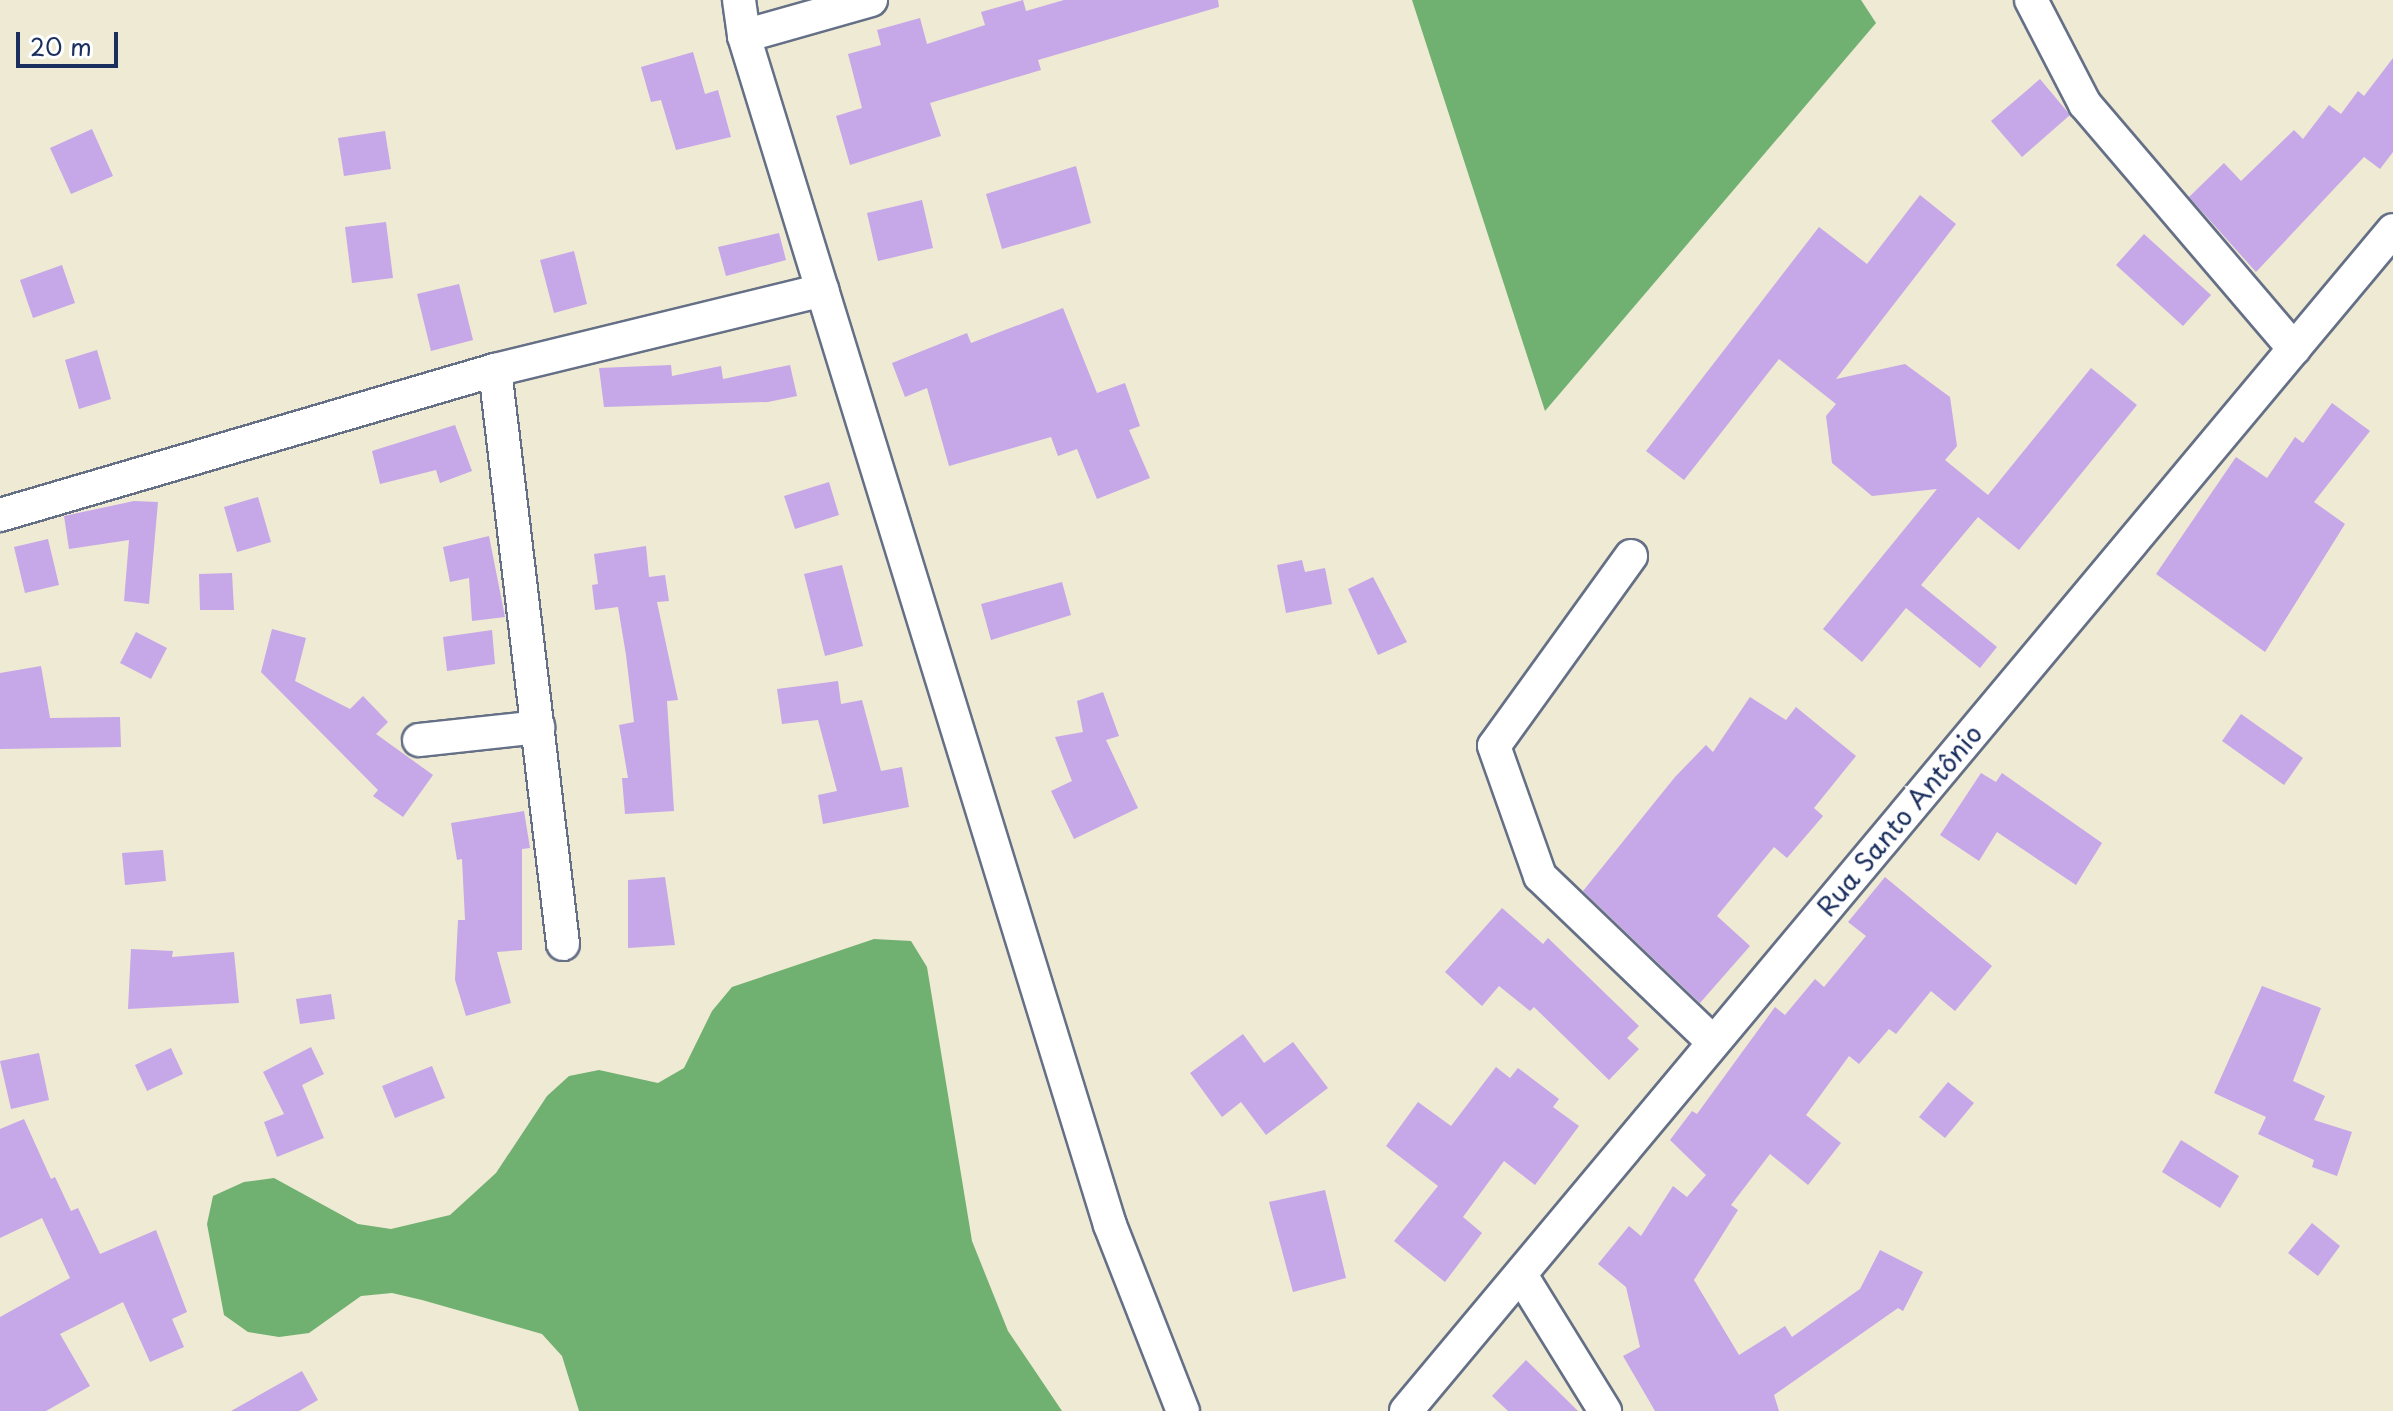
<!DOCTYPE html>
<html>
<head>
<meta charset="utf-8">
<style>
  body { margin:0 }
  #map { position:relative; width:2393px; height:1411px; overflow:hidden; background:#efead3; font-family:"Playpen Sans",sans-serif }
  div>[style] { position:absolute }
  .forest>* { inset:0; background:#70b071 }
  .building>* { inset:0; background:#c6a7e8 }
  .roads { filter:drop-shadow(2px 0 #657087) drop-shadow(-2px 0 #657087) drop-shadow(0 2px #657087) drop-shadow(0 -2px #657087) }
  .street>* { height:32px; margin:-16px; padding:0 16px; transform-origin:16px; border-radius:16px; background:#fff }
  span { translate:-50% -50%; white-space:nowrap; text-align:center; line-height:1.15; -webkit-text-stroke:8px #fff; paint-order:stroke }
  .street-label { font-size:26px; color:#1b2f5e }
  .scale { position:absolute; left:16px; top:32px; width:102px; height:36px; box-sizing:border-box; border:4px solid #1b2f5e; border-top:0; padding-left:10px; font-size:24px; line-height:28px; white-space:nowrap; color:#1b2f5e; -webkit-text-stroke:6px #fff; paint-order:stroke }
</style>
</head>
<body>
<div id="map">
  <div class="forest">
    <div style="clip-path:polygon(1412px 0,1861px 0,1876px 23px,1545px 411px)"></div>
    <div style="clip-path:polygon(874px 939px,911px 941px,927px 967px,972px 1241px,1008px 1331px,1062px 1411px,579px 1411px,562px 1356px,542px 1334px,422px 1300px,392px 1293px,361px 1296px,309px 1333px,279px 1337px,248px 1332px,224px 1315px,207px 1224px,213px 1196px,244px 1182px,274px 1178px,358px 1224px,391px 1229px,450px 1215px,496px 1173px,547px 1096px,569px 1076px,599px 1070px,658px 1083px,684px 1068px,712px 1011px,732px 987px)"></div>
  </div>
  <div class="building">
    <div style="clip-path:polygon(1023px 0,1026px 11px,1064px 0,1218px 0,1219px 7px,1038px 60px,1041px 70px,930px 103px,941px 136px,850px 165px,836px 116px,862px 108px,848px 54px,881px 45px,877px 30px,920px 18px,927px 44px,985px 25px,981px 12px)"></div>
    <div style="clip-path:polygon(693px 52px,705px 94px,718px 90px,731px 137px,676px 150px,661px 100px,651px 102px,641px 67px)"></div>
    <div style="clip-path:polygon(2393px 58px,2393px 152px,2380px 169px,2364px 157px,2256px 272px,2189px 197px,2224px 163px,2241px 181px,2294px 130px,2303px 139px,2329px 105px,2341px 114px,2358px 91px,2364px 96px)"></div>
    <div style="clip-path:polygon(2040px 79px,2070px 115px,2022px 157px,1991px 121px)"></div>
    <div style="clip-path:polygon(92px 129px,113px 176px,71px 194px,50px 148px)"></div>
    <div style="clip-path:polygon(385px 131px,391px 169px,344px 176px,338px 138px)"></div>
    <div style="clip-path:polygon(1076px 166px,1091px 223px,1002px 249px,986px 194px)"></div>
    <div style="clip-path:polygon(1920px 195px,1956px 224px,1836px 379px,1905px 364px,1950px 397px,1957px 446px,1945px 460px,1988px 495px,2091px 368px,2137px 405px,2019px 550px,1978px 517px,1921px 585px,1997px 647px,1980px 668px,1906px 608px,1862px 662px,1823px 629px,1937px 489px,1872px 496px,1832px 463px,1826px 416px,1836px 404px,1779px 359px,1684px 480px,1646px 451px,1819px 227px,1867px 264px)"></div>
    <div style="clip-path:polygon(922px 200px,933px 248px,878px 261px,867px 213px)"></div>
    <div style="clip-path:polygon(386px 222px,393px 278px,352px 283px,345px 227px)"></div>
    <div style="clip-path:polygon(779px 233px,786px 260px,726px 276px,718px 247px)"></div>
    <div style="clip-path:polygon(2144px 234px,2211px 295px,2183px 326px,2116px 265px)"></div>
    <div style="clip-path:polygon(574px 251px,587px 304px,554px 313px,540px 260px)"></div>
    <div style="clip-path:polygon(62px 265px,75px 303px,33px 318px,20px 280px)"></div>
    <div style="clip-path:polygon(459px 284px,473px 340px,431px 351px,417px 294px)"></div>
    <div style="clip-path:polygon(1063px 308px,1097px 393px,1125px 383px,1140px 426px,1129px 430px,1150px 478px,1097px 499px,1077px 449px,1058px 456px,1051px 437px,949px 466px,927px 388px,905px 397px,892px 363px,967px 333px,971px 343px)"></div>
    <div style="clip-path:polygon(97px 350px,111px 399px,79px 409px,65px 360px)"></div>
    <div style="clip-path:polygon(671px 365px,672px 376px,721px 366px,723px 379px,790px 365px,797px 396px,768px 402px,604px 407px,599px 368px)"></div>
    <div style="clip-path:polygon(2332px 403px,2370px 431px,2314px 502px,2345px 524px,2265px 652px,2156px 574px,2236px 457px,2267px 478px,2295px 437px,2303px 443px)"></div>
    <div style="clip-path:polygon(455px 425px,472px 471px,440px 483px,436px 470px,380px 484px,372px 451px)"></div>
    <div style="clip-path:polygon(829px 482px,839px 515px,795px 529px,784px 496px)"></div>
    <div style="clip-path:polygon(258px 497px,271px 542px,237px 552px,224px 507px)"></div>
    <div style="clip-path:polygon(134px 501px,158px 502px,149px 604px,124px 601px,129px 540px,69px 549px,64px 516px)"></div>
    <div style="clip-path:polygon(489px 536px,505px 617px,472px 621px,469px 578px,450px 582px,443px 547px)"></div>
    <div style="clip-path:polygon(48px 539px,59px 585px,25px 593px,14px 547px)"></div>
    <div style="clip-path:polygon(646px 546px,649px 577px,665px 575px,669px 601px,657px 602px,678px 700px,667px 701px,674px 811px,625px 814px,622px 778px,628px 778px,619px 725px,634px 722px,626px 655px,618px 607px,595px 610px,592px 585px,598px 584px,594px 554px)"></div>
    <div style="clip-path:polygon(1302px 560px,1305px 572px,1325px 568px,1332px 604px,1286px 613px,1277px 565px)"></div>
    <div style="clip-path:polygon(842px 565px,863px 646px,825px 656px,804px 574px)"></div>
    <div style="clip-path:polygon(232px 573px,234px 610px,200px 610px,199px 574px)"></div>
    <div style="clip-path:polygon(1373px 577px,1407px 642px,1378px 655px,1348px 589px)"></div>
    <div style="clip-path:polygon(1062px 582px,1071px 615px,991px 640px,981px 604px)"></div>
    <div style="clip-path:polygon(272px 629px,306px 638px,295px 681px,350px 709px,363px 696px,388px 722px,376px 734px,433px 775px,403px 817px,373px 796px,378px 790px,261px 672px)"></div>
    <div style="clip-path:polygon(492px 630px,495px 664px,447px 671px,443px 637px)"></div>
    <div style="clip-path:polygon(136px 632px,167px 648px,151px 679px,120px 663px)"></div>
    <div style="clip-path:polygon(41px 666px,50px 718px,120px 717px,121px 747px,0 749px,0 673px)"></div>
    <div style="clip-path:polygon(838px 681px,841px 704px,862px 700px,881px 771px,902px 767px,909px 807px,823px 824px,818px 795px,837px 791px,818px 720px,782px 724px,777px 689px)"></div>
    <div style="clip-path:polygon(1103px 692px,1119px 736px,1106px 740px,1138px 808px,1074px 839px,1051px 791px,1072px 781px,1055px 737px,1083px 732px,1077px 701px)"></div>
    <div style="clip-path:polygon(1750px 697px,1786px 720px,1796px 707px,1856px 756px,1814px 808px,1823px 816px,1787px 858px,1774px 847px,1717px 916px,1750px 946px,1700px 1003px,1583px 891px,1675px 777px,1706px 745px,1713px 752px)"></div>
    <div style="clip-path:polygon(2241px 714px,2303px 758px,2284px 785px,2222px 741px)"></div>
    <div style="clip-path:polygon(1981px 773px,1996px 782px,2002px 773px,2102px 843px,2076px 885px,1997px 832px,1979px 861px,1940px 835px)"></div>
    <div style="clip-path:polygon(524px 811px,530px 848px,522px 849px,522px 950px,497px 952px,511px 1003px,466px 1016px,455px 980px,458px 920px,465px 920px,462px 859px,457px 860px,451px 823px)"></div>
    <div style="clip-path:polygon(163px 850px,166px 881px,125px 885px,122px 853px)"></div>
    <div style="clip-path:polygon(665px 877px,675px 945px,628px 948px,628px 880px)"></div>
    <div style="clip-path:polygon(1885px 877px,1992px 966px,1955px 1011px,1931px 991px,1896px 1034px,1889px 1029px,1859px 1064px,1849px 1056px,1806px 1115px,1841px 1143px,1808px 1185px,1770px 1154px,1731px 1205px,1738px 1210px,1694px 1280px,1739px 1355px,1785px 1326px,1792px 1337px,1860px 1289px,1880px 1250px,1923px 1272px,1903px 1311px,1898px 1308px,1774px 1395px,1779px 1411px,1655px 1411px,1623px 1356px,1640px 1347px,1626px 1287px,1598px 1264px,1629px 1226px,1641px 1236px,1673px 1186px,1687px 1197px,1706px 1175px,1670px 1140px,1692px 1111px,1697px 1114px,1775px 1007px,1785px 1015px,1815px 979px,1824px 987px,1866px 936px,1848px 922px)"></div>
    <div style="clip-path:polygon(1502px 908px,1543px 944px,1548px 938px,1639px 1026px,1627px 1038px,1639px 1049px,1609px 1080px,1534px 1007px,1530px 1011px,1499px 986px,1482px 1006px,1445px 972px)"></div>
    <div style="clip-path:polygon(131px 949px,173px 951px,172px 957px,234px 952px,239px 1003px,128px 1009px)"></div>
    <div style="clip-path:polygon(2262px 986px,2321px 1008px,2293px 1081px,2325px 1096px,2314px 1120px,2352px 1132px,2337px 1176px,2312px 1167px,2314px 1160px,2258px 1134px,2266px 1117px,2214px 1093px)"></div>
    <div style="clip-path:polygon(331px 994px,335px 1019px,300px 1024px,296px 999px)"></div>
    <div style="clip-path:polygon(1243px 1034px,1264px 1063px,1293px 1042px,1328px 1088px,1266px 1135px,1241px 1102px,1222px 1117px,1190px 1073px)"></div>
    <div style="clip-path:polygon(311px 1047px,324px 1074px,302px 1085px,324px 1138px,277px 1157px,264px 1122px,284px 1114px,263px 1072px)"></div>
    <div style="clip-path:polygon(171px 1048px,183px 1074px,147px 1091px,135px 1065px)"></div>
    <div style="clip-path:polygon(39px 1053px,49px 1100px,11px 1109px,0 1061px)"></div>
    <div style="clip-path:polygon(432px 1066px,445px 1098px,395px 1118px,382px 1086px)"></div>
    <div style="clip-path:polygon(1496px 1067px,1510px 1078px,1518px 1068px,1559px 1099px,1553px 1107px,1579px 1126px,1535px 1185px,1504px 1161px,1463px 1217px,1482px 1233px,1445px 1282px,1394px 1241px,1438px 1186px,1386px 1146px,1418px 1102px,1451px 1126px)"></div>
    <div style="clip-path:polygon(1948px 1082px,1974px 1103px,1945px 1138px,1919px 1117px)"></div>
    <div style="clip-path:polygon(24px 1119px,51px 1179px,55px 1177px,71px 1211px,78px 1208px,100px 1254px,156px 1230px,187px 1312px,172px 1319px,184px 1347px,150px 1362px,123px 1302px,60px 1334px,90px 1386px,46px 1411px,0 1411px,0 1317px,70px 1278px,42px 1218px,0 1238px,0 1129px)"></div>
    <div style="clip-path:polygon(2181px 1140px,2239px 1176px,2220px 1208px,2162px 1172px)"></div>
    <div style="clip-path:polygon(1325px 1190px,1346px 1278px,1293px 1292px,1269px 1202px)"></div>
    <div style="clip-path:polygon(2312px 1223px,2340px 1246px,2318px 1276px,2288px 1253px)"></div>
    <div style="clip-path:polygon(1526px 1360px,1578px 1411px,1508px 1411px,1492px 1396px)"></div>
    <div style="clip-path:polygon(302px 1371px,318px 1400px,299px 1411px,231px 1411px)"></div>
  </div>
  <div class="roads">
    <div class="street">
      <div style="left:739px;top:0;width:36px;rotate:82deg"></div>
      <div style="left:744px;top:36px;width:1244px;rotate:72.89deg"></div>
      <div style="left:1110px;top:1225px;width:200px;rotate:68.6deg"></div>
      <div style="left:2031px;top:0;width:117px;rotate:62.6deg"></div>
      <div style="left:2085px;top:104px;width:322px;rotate:49.5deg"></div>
      <div style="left:744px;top:36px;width:132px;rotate:-15.8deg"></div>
      <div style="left:495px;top:370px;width:578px;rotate:83.24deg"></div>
      <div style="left:0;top:515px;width:516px;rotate:-16.33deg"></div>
      <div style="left:495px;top:370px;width:337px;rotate:-13.7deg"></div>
      <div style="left:1631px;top:556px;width:234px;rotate:125.8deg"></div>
      <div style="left:1494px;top:746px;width:138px;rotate:70.5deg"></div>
      <div style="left:1540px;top:876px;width:240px;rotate:43.8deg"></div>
      <div style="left:419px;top:740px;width:120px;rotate:-6.2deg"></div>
      <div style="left:1521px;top:1275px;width:160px;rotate:58.3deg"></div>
      <div style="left:1406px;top:1411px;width:1539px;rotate:-50.11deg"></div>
    </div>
  </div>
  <div class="street-label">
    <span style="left:1899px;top:820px;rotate:-50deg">Rua Santo Antônio</span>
  </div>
  <div class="scale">20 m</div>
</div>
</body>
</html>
